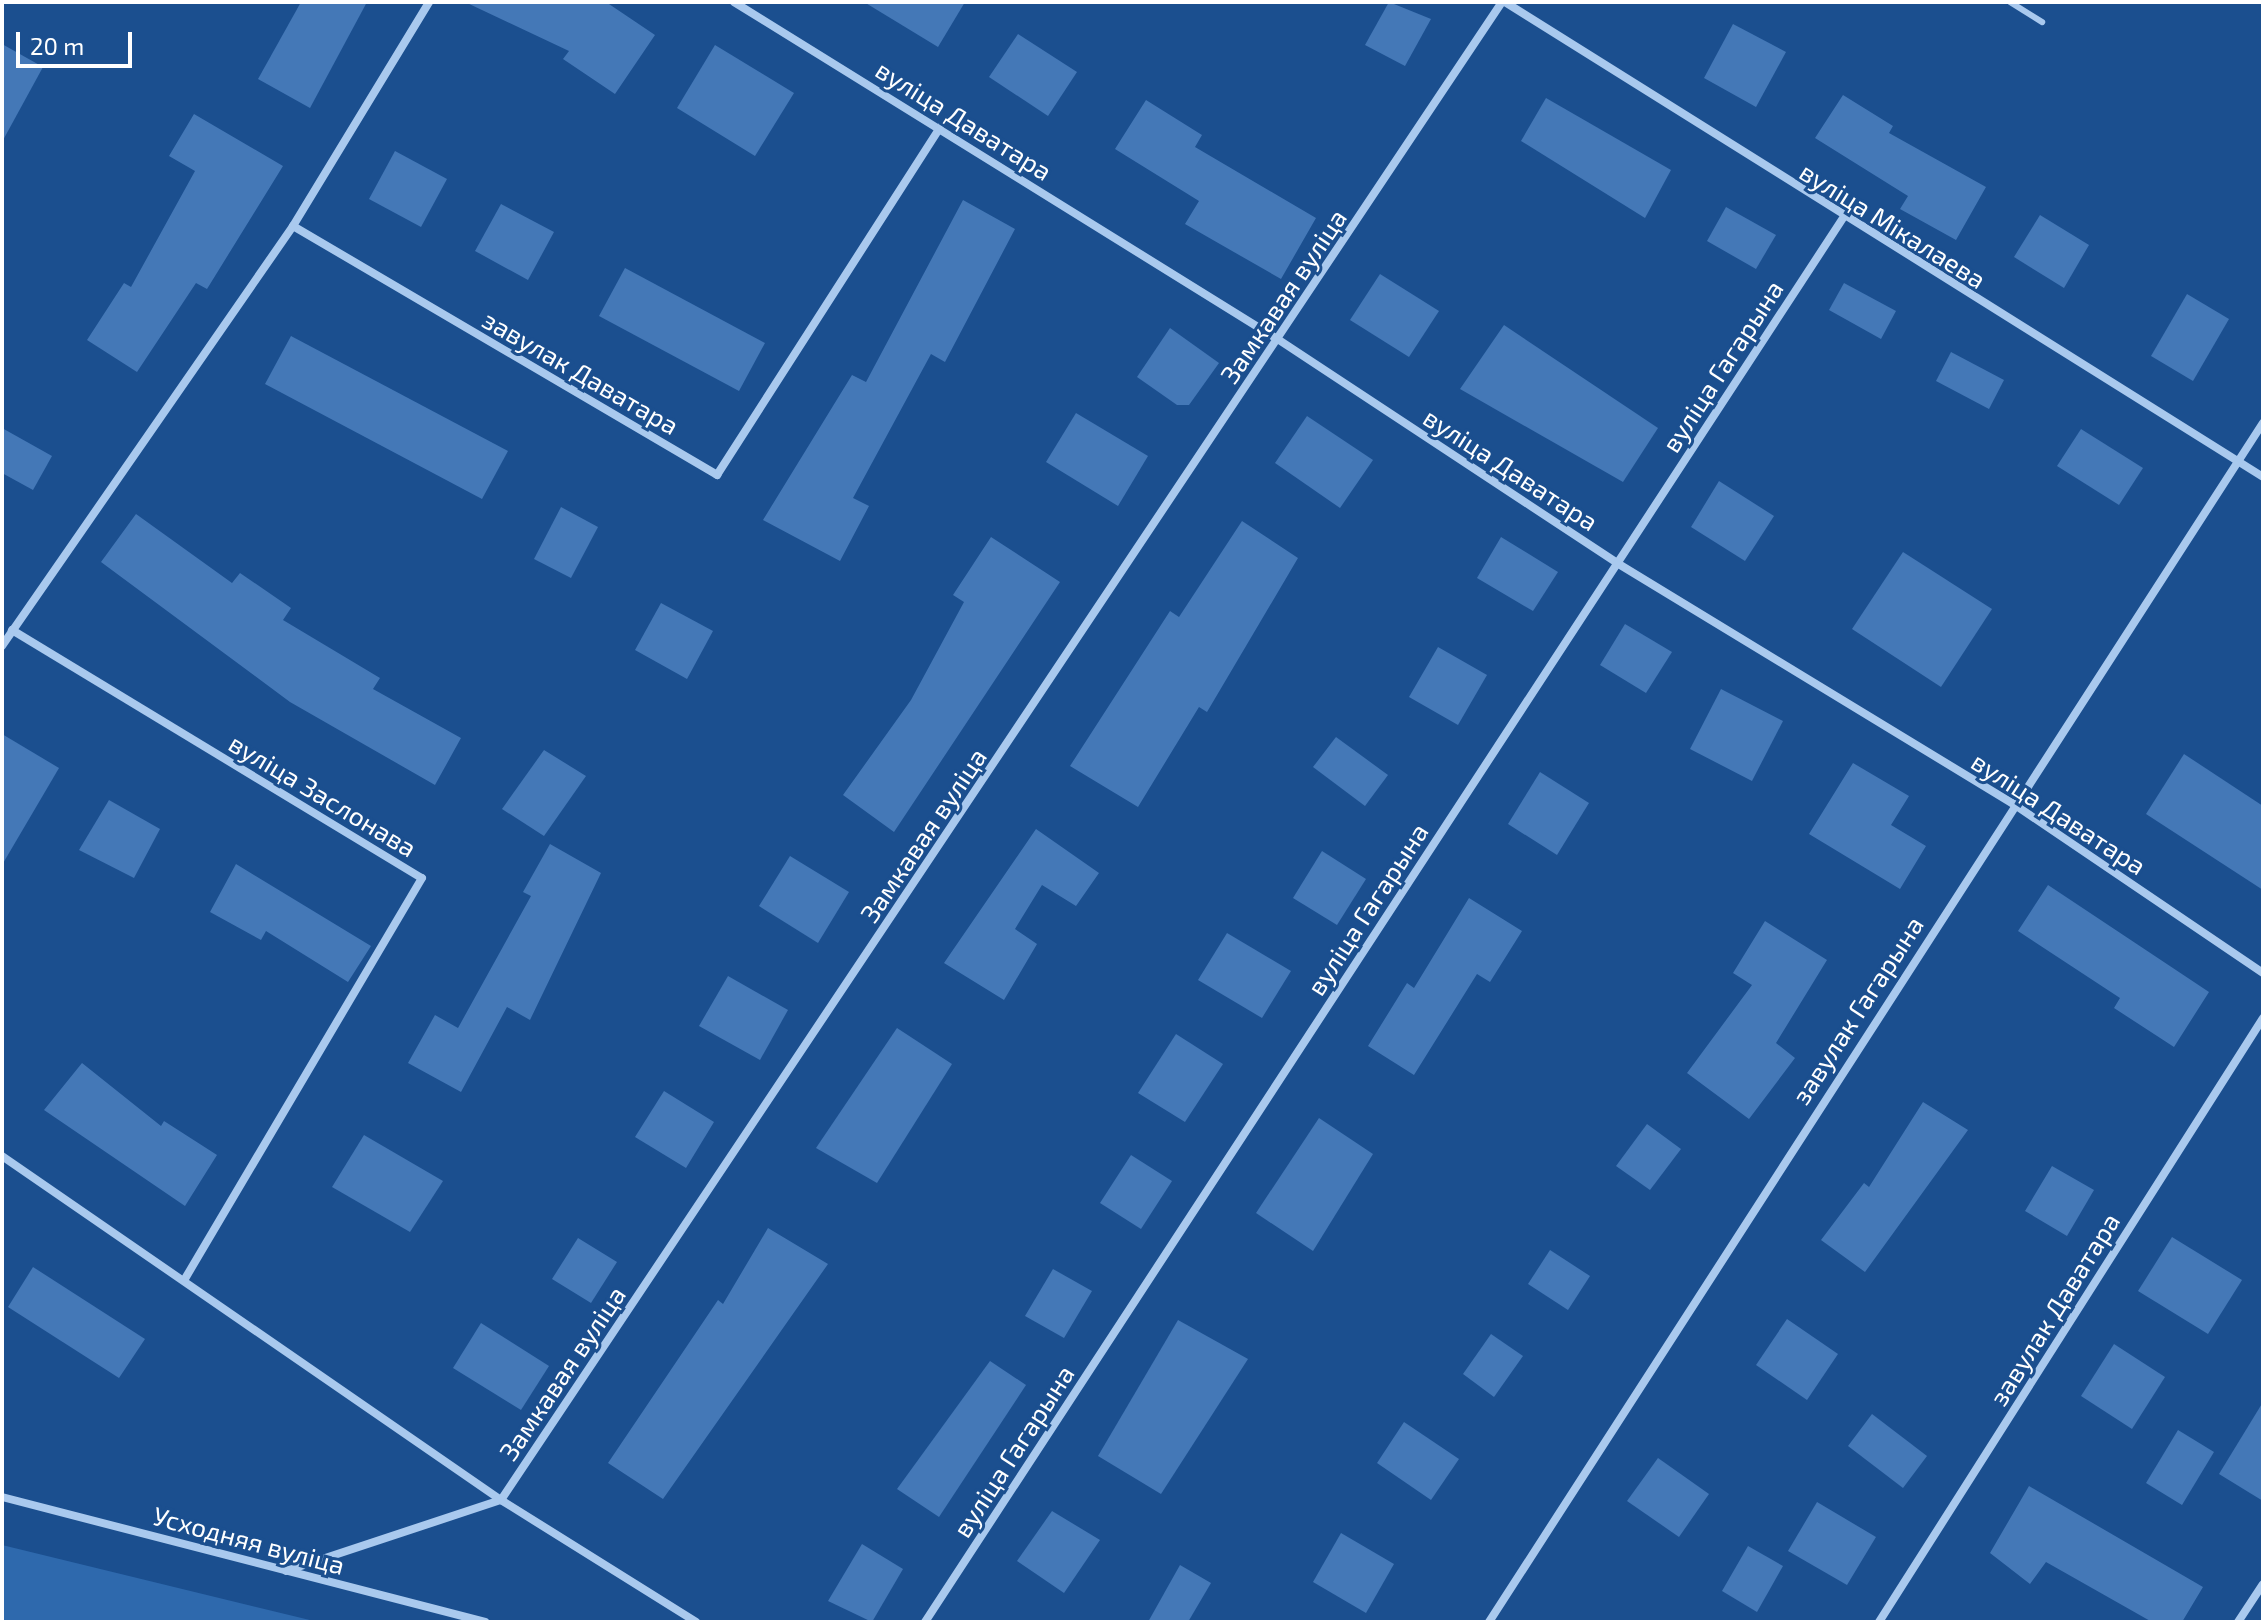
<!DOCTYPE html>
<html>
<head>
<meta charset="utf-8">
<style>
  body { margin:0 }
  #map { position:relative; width:2265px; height:1624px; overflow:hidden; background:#1b4f8f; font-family:"Exo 2",sans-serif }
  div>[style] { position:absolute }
  .green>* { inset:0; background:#2e69ad }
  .building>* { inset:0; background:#4478b7 }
  .lane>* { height:6px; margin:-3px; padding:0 3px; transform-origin:3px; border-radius:3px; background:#a9c9ee }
  .street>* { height:8px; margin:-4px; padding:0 4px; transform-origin:4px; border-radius:4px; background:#a9c9ee }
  span { translate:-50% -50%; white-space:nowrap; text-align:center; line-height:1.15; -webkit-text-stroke:6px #1b4f8f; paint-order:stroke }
  .street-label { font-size:26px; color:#fff }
  .frame { position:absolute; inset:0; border:4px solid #fff; pointer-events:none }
  .scale { position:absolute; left:16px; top:32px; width:116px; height:36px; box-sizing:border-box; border:4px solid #fff; border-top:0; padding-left:10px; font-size:24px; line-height:28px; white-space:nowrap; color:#fff; -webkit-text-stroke:6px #1b4f8f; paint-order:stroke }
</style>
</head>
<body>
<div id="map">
  <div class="green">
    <div style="clip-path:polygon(2px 1545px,318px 1622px,2px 1622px)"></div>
  </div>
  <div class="building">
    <div style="clip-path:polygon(301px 2px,367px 2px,310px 108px,258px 79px)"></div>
    <div style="clip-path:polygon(465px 2px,606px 2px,655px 35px,615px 94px,563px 59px,569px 51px)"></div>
    <div style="clip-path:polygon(864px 2px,965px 2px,938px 47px)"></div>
    <div style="clip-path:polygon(1389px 2px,1431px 19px,1405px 66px,1365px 45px)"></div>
    <div style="clip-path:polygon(1733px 24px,1786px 52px,1756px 107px,1704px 78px)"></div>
    <div style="clip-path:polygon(1018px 34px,1077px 72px,1048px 116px,989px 77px)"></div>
    <div style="clip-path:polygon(2px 44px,43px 67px,2px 142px)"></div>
    <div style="clip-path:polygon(715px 45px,794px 93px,755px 156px,677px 108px)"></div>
    <div style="clip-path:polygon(1843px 95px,1893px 126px,1889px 133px,1986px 187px,1956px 240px,1900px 209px,1908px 196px,1815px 138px)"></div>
    <div style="clip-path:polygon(1546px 98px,1671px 170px,1645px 218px,1521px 141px)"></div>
    <div style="clip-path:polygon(1146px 100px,1202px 135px,1195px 147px,1316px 218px,1281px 279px,1185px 224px,1199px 201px,1115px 149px)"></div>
    <div style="clip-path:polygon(194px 114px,283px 166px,207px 289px,196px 283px,137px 372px,87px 340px,124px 283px,131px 287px,195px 171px,169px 156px)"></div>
    <div style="clip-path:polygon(395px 151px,447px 179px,421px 227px,369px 199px)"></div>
    <div style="clip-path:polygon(963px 200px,1015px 229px,945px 362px,931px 354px,853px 498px,869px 506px,840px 561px,763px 520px,852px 375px,866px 382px)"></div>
    <div style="clip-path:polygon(501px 204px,554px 232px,528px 280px,475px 251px)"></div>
    <div style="clip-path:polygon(1726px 207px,1776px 235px,1756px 269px,1707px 241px)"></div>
    <div style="clip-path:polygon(2040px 215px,2089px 245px,2064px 288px,2014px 257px)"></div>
    <div style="clip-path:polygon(625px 268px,765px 343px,739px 391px,599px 316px)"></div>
    <div style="clip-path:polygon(1380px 274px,1439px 311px,1409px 357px,1350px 320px)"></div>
    <div style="clip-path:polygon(1844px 283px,1896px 311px,1881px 339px,1829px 310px)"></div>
    <div style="clip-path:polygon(2187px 294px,2229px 319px,2193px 381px,2151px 356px)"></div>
    <div style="clip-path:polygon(1504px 325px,1658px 428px,1623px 482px,1460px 389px)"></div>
    <div style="clip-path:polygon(1170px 328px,1219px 363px,1189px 405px,1177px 405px,1137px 377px)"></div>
    <div style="clip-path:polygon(291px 336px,508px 451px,482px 499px,265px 384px)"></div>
    <div style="clip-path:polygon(1951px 352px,2004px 380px,1989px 409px,1936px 381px)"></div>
    <div style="clip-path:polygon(1076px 413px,1148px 456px,1118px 506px,1046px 462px)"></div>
    <div style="clip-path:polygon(1307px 416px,1373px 460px,1340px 508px,1275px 463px)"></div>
    <div style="clip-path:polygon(2px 428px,52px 456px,33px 490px,2px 473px)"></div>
    <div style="clip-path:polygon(2081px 429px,2143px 468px,2119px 505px,2057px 466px)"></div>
    <div style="clip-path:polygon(1719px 481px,1774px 516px,1745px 561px,1691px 527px)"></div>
    <div style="clip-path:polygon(561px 507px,598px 527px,571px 578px,534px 559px)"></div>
    <div style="clip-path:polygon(136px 514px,232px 583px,240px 573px,291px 608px,283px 620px,380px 678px,373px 689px,461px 738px,435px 785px,290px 702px,101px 562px)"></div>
    <div style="clip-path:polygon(1242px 521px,1298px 558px,1207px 712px,1199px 707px,1138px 807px,1070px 766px,1170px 611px,1179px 617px)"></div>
    <div style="clip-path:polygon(991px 537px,1060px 582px,894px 832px,843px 795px,911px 700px,964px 602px,953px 595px)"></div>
    <div style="clip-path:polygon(1501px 537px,1558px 572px,1533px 611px,1477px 578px)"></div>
    <div style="clip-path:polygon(1903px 552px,1992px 609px,1941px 687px,1852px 629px)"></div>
    <div style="clip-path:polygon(661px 603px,713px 631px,687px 679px,635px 650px)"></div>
    <div style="clip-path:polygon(1625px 624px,1672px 652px,1646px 693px,1600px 665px)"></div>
    <div style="clip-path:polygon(1438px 647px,1487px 675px,1458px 725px,1409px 697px)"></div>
    <div style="clip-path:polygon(1721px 689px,1783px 721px,1752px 781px,1690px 749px)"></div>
    <div style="clip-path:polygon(2px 734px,59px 768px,2px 865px)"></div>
    <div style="clip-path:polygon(1336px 737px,1388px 775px,1365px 806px,1313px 767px)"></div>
    <div style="clip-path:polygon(544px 750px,586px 776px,544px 836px,502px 809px)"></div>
    <div style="clip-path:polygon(2184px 754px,2263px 806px,2263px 890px,2146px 814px)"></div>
    <div style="clip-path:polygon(1853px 763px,1909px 796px,1891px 825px,1926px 846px,1900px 889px,1809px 834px)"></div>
    <div style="clip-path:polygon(1540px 772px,1589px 803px,1557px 855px,1508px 824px)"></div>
    <div style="clip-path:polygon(109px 800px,160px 829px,134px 878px,79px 850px)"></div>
    <div style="clip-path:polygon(1036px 829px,1099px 873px,1076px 906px,1042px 885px,1015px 929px,1037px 944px,1004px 1000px,944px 963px)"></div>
    <div style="clip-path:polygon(550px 844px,601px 873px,530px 1020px,507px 1007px,461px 1092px,408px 1063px,435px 1015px,458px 1028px,531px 896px,523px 892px)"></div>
    <div style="clip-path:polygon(1322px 851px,1366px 879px,1337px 925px,1293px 898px)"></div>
    <div style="clip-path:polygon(790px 856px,849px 892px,818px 943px,759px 906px)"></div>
    <div style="clip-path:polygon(236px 864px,371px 946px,348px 982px,266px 931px,261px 940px,210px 912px)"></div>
    <div style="clip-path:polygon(2048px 885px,2209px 992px,2174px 1047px,2114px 1008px,2120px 998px,2018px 931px)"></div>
    <div style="clip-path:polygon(1469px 898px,1522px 931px,1490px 982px,1477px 974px,1414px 1075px,1368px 1046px,1407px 983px,1414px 988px)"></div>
    <div style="clip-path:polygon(1765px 921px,1827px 960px,1776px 1043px,1795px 1058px,1749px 1119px,1687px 1073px,1752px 985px,1733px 973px)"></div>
    <div style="clip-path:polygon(1227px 933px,1291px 971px,1262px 1018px,1198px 980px)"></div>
    <div style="clip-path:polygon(728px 976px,788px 1010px,760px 1060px,699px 1026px)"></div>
    <div style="clip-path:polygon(897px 1028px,952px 1064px,877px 1183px,816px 1148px)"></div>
    <div style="clip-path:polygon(1176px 1034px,1223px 1064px,1185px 1122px,1138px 1093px)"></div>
    <div style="clip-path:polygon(82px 1063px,161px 1126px,164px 1121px,217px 1155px,185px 1206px,44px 1110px)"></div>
    <div style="clip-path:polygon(664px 1091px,714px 1122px,686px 1168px,635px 1137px)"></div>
    <div style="clip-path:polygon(1923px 1102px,1968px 1130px,1865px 1272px,1821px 1240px,1864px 1183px,1869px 1187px)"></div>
    <div style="clip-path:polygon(1319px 1118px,1373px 1154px,1313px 1251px,1256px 1213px)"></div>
    <div style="clip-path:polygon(1647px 1124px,1681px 1149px,1650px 1190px,1616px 1166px)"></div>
    <div style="clip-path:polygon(364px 1135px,443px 1181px,410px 1232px,332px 1187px)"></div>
    <div style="clip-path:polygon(1131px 1155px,1172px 1181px,1141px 1229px,1100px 1203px)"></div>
    <div style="clip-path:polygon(2052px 1166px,2094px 1190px,2067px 1236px,2025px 1211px)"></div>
    <div style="clip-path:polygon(768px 1228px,828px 1264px,663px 1499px,608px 1463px,718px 1300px,723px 1304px)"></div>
    <div style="clip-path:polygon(2172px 1237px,2242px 1280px,2208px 1334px,2138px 1291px)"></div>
    <div style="clip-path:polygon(578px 1238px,617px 1262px,591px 1303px,552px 1279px)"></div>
    <div style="clip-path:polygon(1550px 1250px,1590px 1276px,1568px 1310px,1528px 1284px)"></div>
    <div style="clip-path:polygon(33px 1267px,145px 1339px,119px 1378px,8px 1307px)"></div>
    <div style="clip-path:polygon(1053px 1269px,1092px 1291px,1064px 1338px,1025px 1316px)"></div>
    <div style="clip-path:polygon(1787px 1319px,1838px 1354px,1807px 1400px,1756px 1365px)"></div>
    <div style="clip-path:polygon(1178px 1320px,1248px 1359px,1161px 1494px,1098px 1456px)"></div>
    <div style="clip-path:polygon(481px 1323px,549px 1366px,521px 1410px,453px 1368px)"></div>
    <div style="clip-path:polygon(1491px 1334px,1523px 1356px,1494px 1397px,1463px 1374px)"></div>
    <div style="clip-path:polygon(2114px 1344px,2165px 1377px,2132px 1429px,2081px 1396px)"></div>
    <div style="clip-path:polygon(990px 1361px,1026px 1385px,939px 1517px,897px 1489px)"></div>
    <div style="clip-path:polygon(2263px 1402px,2263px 1501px,2219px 1474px)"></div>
    <div style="clip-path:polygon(1872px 1414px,1927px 1456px,1903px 1488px,1848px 1446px)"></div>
    <div style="clip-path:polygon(1404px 1422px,1459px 1459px,1431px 1500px,1377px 1463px)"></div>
    <div style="clip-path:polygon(2178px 1430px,2214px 1452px,2182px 1505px,2146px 1483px)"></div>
    <div style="clip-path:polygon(1658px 1458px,1709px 1494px,1679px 1537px,1627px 1501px)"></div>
    <div style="clip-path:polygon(2029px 1486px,2203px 1587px,2182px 1622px,2152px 1622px,2046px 1562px,2030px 1584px,1990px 1553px)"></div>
    <div style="clip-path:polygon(1817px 1502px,1876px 1537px,1847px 1585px,1788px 1551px)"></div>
    <div style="clip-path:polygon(1052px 1511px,1100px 1540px,1064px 1593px,1017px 1561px)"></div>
    <div style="clip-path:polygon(1341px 1533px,1394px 1564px,1366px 1613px,1313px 1582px)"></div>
    <div style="clip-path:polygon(862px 1544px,903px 1569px,872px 1622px,828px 1601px)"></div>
    <div style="clip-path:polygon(1748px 1546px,1783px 1566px,1757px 1612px,1722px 1591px)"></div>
    <div style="clip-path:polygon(1180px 1565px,1211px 1583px,1188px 1622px,1148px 1622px)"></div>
  </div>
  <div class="lane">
    <div style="left:2010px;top:2px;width:38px;rotate:32deg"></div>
  </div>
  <div class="street">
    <div style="left:734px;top:2px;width:641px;rotate:31.81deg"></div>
    <div style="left:1279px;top:340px;width:405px;rotate:33.4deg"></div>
    <div style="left:1617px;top:563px;width:462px;rotate:31.3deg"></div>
    <div style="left:2012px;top:803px;width:303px;rotate:34.1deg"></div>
    <div style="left:1505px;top:2px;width:895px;rotate:32.07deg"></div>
    <div style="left:293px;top:226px;width:492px;rotate:30.4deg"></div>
    <div style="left:717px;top:475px;width:413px;rotate:-57.3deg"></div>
    <div style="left:12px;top:630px;width:479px;rotate:31.2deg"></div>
    <div style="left:422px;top:878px;width:464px;rotate:120.6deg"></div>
    <div style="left:2px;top:646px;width:511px;rotate:-55.28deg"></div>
    <div style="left:293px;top:226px;width:262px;rotate:-58.7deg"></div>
    <div style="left:2px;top:1156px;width:606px;rotate:34.58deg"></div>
    <div style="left:501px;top:1500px;width:230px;rotate:32deg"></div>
    <div style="left:2px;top:1497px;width:499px;rotate:14.5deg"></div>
    <div style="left:286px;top:1571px;width:226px;rotate:-18.3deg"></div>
    <div style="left:501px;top:1500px;width:1802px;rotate:-56.25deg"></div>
    <div style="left:925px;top:1622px;width:1677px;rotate:-56.82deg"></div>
    <div style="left:1489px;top:1622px;width:1427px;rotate:-57.16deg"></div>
    <div style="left:1879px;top:1622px;width:716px;rotate:-57.55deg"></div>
    <div style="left:2238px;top:1622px;width:45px;rotate:-56.7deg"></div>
  </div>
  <div class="street-label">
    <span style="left:964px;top:120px;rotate:32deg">вуліца Даватара</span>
    <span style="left:1893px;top:225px;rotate:32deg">вуліца Мікалаева</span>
    <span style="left:1283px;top:296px;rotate:-56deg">Замкавая вуліца</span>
    <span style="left:1722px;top:366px;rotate:-57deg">вуліца Гагарына</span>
    <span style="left:581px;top:372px;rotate:30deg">завулак Даватара</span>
    <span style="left:1511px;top:469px;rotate:33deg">вуліца Даватара</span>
    <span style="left:323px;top:795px;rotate:31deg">вуліца Заслонава</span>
    <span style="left:2059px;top:813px;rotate:33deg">вуліца Даватара</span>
    <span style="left:923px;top:835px;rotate:-56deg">Замкавая вуліца</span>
    <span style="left:1367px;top:909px;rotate:-57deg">вуліца Гагарына</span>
    <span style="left:1857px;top:1010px;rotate:-57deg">завулак Гагарына</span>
    <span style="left:2054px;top:1309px;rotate:-58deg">завулак Даватара</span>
    <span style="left:562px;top:1373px;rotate:-56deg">Замкавая вуліца</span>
    <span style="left:1013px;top:1451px;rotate:-57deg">вуліца Гагарына</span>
    <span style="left:249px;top:1540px;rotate:15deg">Усходняя вуліца</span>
  </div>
  <div class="frame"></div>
  <div class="scale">20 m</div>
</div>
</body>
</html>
